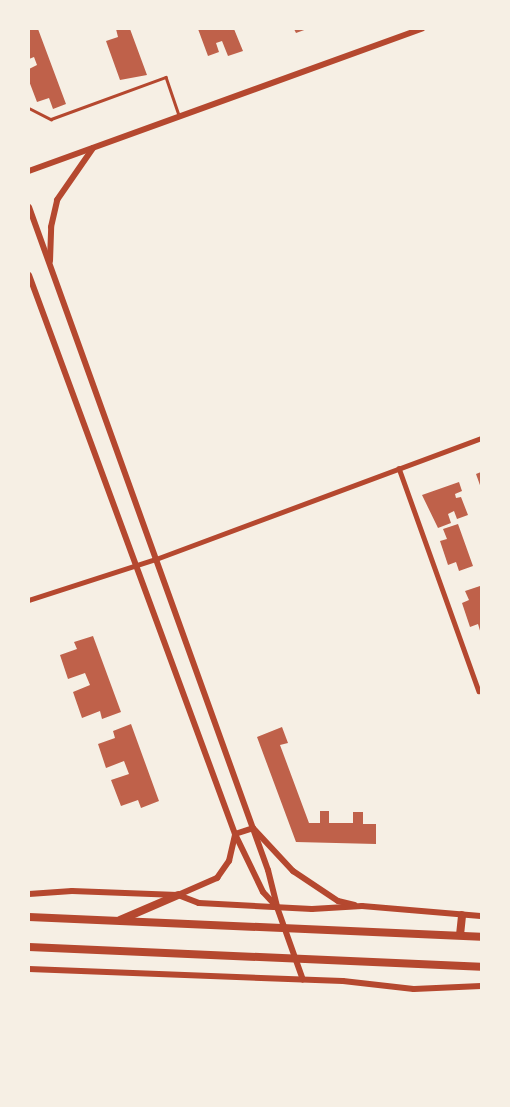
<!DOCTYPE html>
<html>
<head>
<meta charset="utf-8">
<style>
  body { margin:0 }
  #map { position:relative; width:510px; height:1107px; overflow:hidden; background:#f6efe4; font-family:"Golos Text",sans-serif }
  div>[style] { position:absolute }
  .building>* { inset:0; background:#bf614a }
  .service>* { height:2.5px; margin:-1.25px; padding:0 1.25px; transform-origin:1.25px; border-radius:1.25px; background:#b5482f }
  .minor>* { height:4.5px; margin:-2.25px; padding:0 2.25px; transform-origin:2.25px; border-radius:2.25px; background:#b5482f }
  .tertiary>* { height:5.5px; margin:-2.75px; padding:0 2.75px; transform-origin:2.75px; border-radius:2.75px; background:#b5482f }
  .secondary>* { height:6px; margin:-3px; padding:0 3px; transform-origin:3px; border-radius:3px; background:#b5482f }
  .trunk>* { height:8px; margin:-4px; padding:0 4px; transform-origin:4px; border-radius:4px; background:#b5482f }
  span { translate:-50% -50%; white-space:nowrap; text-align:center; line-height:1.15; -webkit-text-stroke:4px #f6efe4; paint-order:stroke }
  .frame { position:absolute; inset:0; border:30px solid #f6efe4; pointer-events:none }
</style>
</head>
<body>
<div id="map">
  <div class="building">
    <div style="clip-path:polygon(29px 29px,38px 29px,66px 104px,53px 109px,49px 98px,37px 102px,29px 81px,29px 69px,37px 65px,34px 57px,29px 59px)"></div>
    <div style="clip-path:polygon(116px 29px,130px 29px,147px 75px,120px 80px,106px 41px,118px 37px)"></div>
    <div style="clip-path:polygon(198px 29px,234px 29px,243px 51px,228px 56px,222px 41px,216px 43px,219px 52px,208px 56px)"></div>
    <div style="clip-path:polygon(294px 29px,307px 29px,296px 33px)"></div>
    <div style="clip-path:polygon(481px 472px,481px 488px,476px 474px)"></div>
    <div style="clip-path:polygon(459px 482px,462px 491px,455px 494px,456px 498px,461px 497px,468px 515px,457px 519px,454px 511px,448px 514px,451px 523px,438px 528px,422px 495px)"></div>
    <div style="clip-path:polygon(458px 524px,473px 566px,459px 571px,456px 562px,448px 565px,440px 541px,447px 539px,443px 529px)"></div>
    <div style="clip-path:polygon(480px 586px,481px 589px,481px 634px,478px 624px,470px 627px,462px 603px,469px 600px,465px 591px)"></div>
    <div style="clip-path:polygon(93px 636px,121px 712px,102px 719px,100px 711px,82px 718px,73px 692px,90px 685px,85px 673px,68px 679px,60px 655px,77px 649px,74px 642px)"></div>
    <div style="clip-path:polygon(131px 724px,159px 801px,141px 808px,138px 800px,121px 806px,111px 780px,129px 774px,124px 761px,106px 768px,98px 744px,115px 738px,113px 731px)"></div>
    <div style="clip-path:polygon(282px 727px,288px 743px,280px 745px,309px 823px,320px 823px,320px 811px,329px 811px,329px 823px,353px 823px,353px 812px,363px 812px,363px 824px,376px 824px,376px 844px,296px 842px,257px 737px)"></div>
  </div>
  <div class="service">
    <div style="left:29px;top:108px;width:25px;rotate:27deg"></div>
    <div style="left:51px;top:119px;width:122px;rotate:-20.1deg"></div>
    <div style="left:166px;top:77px;width:40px;rotate:71.1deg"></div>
  </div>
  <div class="minor">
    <div style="left:399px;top:468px;width:237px;rotate:70.3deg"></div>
    <div style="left:29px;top:600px;width:133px;rotate:-17.9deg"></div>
    <div style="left:156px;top:559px;width:347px;rotate:-20.4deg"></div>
  </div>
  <div class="tertiary">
    <div style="left:29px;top:171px;width:418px;rotate:-19.9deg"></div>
  </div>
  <div class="secondary">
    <div style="left:29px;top:207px;width:705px;rotate:70.18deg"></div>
    <div style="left:268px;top:870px;width:38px;rotate:76deg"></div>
    <div style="left:277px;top:907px;width:77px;rotate:70.4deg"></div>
    <div style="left:50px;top:261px;width:34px;rotate:-88deg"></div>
    <div style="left:51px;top:227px;width:28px;rotate:-77deg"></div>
    <div style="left:57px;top:200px;width:63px;rotate:-55.3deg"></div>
    <div style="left:29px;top:275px;width:596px;rotate:69.77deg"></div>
    <div style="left:235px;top:834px;width:64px;rotate:64.2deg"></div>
    <div style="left:263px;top:892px;width:19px;rotate:47deg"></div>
    <div style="left:235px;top:834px;width:19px;rotate:-18deg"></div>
    <div style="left:253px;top:828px;width:59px;rotate:47.1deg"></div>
    <div style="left:293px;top:871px;width:54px;rotate:33.7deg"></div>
    <div style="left:338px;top:901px;width:17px;rotate:13deg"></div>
    <div style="left:29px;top:894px;width:43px;rotate:-4deg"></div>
    <div style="left:72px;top:891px;width:106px;rotate:2.2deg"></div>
    <div style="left:178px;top:895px;width:22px;rotate:21deg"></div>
    <div style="left:199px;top:903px;width:113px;rotate:3deg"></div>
    <div style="left:312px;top:909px;width:50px;rotate:-3.4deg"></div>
    <div style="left:362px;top:906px;width:119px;rotate:4.8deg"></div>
    <div style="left:178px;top:895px;width:43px;rotate:-23.6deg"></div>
    <div style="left:217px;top:878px;width:21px;rotate:-55deg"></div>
    <div style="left:229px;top:861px;width:28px;rotate:-77deg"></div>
    <div style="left:29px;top:969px;width:314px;rotate:2.2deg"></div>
    <div style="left:343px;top:981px;width:71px;rotate:6.4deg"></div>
    <div style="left:414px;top:989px;width:67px;rotate:-2.6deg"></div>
  </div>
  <div class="trunk">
    <div style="left:29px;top:917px;width:452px;rotate:2.5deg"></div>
    <div style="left:120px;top:920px;width:63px;rotate:-23.3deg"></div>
    <div style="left:460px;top:935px;width:20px;rotate:-84deg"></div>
    <div style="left:29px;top:947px;width:452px;rotate:2.5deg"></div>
  </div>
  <div class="frame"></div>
</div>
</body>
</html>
